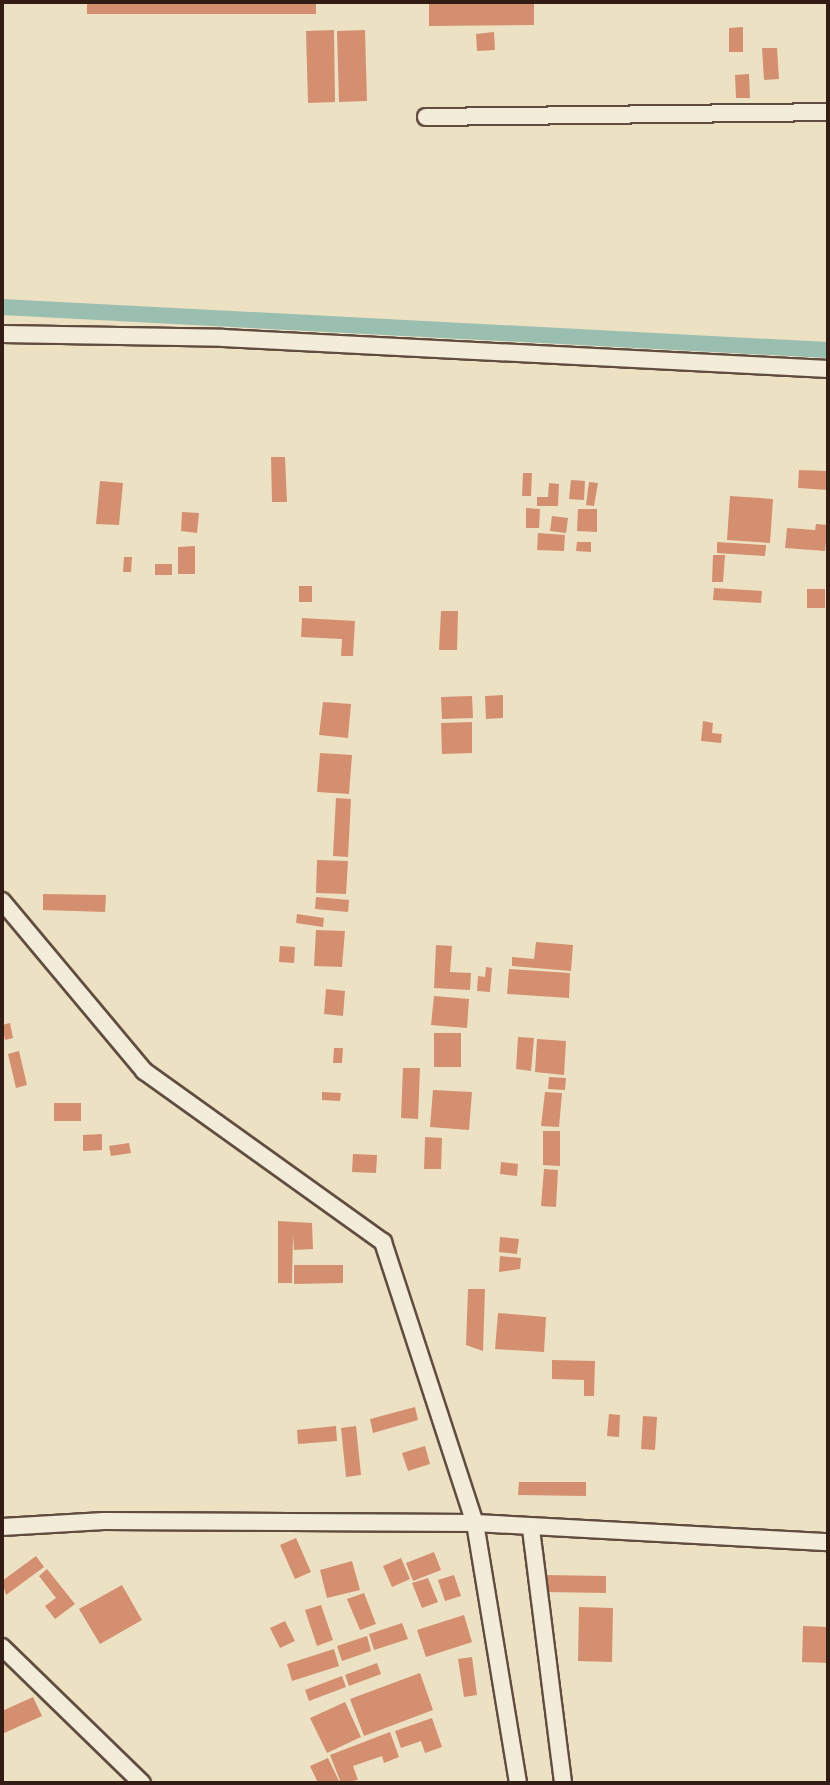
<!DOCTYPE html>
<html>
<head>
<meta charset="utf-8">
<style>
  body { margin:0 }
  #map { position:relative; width:830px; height:1785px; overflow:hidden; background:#ede1c3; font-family:Cardo,serif }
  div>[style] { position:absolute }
  .canal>* { height:16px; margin:-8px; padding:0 8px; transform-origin:8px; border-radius:8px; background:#9abeb0 }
  .building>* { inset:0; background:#d48f71 }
  .roads { filter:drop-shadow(2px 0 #614d40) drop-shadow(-2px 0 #614d40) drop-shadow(0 2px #614d40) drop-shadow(0 -2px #614d40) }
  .minor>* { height:16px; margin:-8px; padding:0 8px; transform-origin:8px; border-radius:8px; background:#f3ecd8 }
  span { translate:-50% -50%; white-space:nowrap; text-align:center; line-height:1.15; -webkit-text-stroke:7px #f3ecd8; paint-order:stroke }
  .frame { position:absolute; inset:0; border:4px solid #321c14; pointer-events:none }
</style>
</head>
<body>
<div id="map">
  <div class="canal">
    <div style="left:2px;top:307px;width:827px;rotate:2.98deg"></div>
  </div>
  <div class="building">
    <div style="clip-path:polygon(87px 2px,316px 2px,316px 14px,87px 14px)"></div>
    <div style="clip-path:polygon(429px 2px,534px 2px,534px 25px,429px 26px)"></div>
    <div style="clip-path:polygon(743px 27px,743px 52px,729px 52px,729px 28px)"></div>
    <div style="clip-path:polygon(334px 30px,335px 102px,308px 103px,306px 31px)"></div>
    <div style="clip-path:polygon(365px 30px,367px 101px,339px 102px,337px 31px)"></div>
    <div style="clip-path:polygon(494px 32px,495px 50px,477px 51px,476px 34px)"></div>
    <div style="clip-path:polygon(762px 48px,777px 48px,779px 79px,764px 80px)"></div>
    <div style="clip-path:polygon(749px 74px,750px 98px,736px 98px,735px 75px)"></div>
    <div style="clip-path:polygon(271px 457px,285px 457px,287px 502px,272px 502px)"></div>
    <div style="clip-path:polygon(799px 470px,828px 471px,828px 490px,798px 488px)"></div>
    <div style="clip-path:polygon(523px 473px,532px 473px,531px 496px,522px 496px)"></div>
    <div style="clip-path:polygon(571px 480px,585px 481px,584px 500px,569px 499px)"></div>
    <div style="clip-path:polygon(100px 481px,123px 483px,119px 525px,96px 524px)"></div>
    <div style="clip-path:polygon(589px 482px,598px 483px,594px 506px,586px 505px)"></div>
    <div style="clip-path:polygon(549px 483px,559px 484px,558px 506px,537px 506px,537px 497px,548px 497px)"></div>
    <div style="clip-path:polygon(730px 496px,773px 499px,770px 543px,727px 540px)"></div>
    <div style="clip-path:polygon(526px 508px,540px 509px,539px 528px,526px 528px)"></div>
    <div style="clip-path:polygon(578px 509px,597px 509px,597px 532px,577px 531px)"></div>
    <div style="clip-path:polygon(182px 512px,199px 513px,197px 533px,181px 531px)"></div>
    <div style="clip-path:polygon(552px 516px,568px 518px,566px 533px,550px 531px)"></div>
    <div style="clip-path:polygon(816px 524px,828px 525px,825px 551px,785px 548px,787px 528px,815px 530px)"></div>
    <div style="clip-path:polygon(538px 533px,565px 535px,564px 551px,537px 550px)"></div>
    <div style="clip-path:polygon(577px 542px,591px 542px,591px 552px,576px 551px)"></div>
    <div style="clip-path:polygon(717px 542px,766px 545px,765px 556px,717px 553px)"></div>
    <div style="clip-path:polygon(195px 546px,195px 574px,178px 574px,178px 547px)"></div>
    <div style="clip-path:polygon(713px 555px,725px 555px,723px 582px,712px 582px)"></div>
    <div style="clip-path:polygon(124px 557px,132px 557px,131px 572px,123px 572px)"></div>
    <div style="clip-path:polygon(155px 564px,172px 564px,172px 575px,155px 575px)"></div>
    <div style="clip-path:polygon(299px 586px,312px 586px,312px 602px,299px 602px)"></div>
    <div style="clip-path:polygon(714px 588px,762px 591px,761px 603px,713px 600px)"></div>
    <div style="clip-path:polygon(807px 589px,825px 589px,825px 608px,807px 608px)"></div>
    <div style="clip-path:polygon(441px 611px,458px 611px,457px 650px,439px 650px)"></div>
    <div style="clip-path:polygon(302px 618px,355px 621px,353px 656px,341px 656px,342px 639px,301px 637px)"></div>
    <div style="clip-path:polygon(503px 695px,503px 718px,486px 719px,485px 696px)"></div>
    <div style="clip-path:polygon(472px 696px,473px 718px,442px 719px,441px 697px)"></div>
    <div style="clip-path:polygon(323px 702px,351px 704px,348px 738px,319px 735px)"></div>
    <div style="clip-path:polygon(703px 721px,713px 723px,712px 733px,722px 734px,721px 743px,701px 741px)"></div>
    <div style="clip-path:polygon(472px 722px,472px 753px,442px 754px,441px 723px)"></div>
    <div style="clip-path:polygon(320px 753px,352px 755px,349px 794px,317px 792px)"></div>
    <div style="clip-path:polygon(336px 798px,351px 799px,348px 857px,333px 856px)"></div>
    <div style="clip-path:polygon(317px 860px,348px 861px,346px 894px,316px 893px)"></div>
    <div style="clip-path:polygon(43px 894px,106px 895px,105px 912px,43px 910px)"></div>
    <div style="clip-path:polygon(316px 897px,349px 900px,348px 912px,315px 909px)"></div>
    <div style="clip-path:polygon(297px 914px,324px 918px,323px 927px,296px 923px)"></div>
    <div style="clip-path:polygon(316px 930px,345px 931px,342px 967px,314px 966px)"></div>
    <div style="clip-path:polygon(536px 942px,573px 945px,571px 971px,512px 966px,512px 957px,534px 959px)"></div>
    <div style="clip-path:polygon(436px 945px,452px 946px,450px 972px,471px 973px,470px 990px,434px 988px)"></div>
    <div style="clip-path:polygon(280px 946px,295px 947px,294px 963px,279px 962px)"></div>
    <div style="clip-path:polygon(486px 967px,492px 968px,490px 992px,477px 991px,478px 976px,485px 977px)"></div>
    <div style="clip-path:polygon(509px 969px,570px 973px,569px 998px,507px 994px)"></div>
    <div style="clip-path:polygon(326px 989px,345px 991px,343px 1016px,324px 1014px)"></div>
    <div style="clip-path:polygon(434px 996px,469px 999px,467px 1028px,431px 1025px)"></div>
    <div style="clip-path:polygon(10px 1023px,13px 1038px,5px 1040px,2px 1025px)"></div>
    <div style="clip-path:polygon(434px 1033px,461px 1033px,461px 1067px,434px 1067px)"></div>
    <div style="clip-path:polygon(518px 1037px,534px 1038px,531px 1071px,516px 1069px)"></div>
    <div style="clip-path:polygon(537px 1039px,566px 1041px,564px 1075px,535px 1072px)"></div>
    <div style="clip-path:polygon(334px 1048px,343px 1048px,342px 1063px,333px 1063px)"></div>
    <div style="clip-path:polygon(19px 1051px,27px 1085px,16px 1088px,8px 1054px)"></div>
    <div style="clip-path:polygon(403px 1068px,420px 1068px,418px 1119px,401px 1118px)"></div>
    <div style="clip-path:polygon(549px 1077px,566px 1078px,565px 1090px,548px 1089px)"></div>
    <div style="clip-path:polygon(433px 1090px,472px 1092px,469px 1130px,430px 1127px)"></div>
    <div style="clip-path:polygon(322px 1092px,341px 1093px,340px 1101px,322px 1100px)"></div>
    <div style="clip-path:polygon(545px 1092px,562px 1093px,559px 1127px,541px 1126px)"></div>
    <div style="clip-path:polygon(54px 1103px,81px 1103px,81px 1121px,54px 1121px)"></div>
    <div style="clip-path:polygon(543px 1131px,560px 1131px,560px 1166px,543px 1165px)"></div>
    <div style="clip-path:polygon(102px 1134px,102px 1150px,83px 1151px,83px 1135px)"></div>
    <div style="clip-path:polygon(425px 1137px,442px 1138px,441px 1169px,424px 1169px)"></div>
    <div style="clip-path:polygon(129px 1143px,131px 1153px,111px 1156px,109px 1146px)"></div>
    <div style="clip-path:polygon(353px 1154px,377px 1155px,376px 1173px,352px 1172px)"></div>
    <div style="clip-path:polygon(501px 1162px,518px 1164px,517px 1176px,500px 1174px)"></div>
    <div style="clip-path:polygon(544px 1169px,558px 1170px,556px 1207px,541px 1206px)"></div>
    <div style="clip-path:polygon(278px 1221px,312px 1223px,313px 1249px,294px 1250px,293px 1235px,292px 1283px,278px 1283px)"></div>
    <div style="clip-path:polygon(500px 1237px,519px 1239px,517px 1254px,499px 1252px)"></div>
    <div style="clip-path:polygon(500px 1256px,521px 1258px,520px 1269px,499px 1272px)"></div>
    <div style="clip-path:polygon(294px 1265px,343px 1265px,343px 1283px,294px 1284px)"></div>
    <div style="clip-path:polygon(468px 1289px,485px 1289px,483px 1351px,466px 1345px)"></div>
    <div style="clip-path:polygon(498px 1313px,546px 1317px,544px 1352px,495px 1349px)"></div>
    <div style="clip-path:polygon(552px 1360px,595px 1361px,594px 1396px,584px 1396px,584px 1380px,552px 1379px)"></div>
    <div style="clip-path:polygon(415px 1407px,418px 1420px,373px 1433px,370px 1419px)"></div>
    <div style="clip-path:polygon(609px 1414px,620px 1415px,619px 1437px,607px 1436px)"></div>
    <div style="clip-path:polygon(643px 1416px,657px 1417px,655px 1450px,641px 1449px)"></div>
    <div style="clip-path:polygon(336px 1426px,337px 1441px,298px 1444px,297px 1430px)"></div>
    <div style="clip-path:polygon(356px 1426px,361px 1475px,346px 1477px,341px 1428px)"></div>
    <div style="clip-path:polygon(425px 1446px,430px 1464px,408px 1471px,402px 1453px)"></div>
    <div style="clip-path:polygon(519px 1482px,586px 1482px,586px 1496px,518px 1495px)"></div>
    <div style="clip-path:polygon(296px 1538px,311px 1572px,295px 1579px,280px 1545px)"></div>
    <div style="clip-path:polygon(434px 1552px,441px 1570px,413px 1581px,406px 1563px)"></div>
    <div style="clip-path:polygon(36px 1556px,44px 1567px,6px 1595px,2px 1581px)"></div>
    <div style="clip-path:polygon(401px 1558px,410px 1579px,392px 1587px,383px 1566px)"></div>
    <div style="clip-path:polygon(352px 1561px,360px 1590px,327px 1598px,320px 1570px)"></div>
    <div style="clip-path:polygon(47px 1569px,75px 1604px,55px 1619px,45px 1606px,56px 1598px,39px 1576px)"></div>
    <div style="clip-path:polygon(454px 1575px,461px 1596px,445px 1601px,438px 1580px)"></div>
    <div style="clip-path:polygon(546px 1575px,606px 1576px,606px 1593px,545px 1592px)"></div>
    <div style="clip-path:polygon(428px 1578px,438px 1602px,422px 1608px,412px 1583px)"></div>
    <div style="clip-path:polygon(122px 1585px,142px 1620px,100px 1644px,79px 1609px)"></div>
    <div style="clip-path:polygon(364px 1593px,376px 1624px,360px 1630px,347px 1599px)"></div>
    <div style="clip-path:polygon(321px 1605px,333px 1640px,317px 1646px,305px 1610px)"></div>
    <div style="clip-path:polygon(579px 1607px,613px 1608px,612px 1662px,578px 1661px)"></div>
    <div style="clip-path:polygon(464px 1615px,472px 1642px,426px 1657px,417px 1630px)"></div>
    <div style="clip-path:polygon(285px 1621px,295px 1641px,280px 1648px,270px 1628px)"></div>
    <div style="clip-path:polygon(402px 1623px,408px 1639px,374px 1650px,369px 1634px)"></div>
    <div style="clip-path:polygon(803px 1626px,828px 1627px,828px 1663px,802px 1662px)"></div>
    <div style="clip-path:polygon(367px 1636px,371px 1651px,342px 1661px,337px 1646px)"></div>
    <div style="clip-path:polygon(334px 1649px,339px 1666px,292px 1681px,287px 1664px)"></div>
    <div style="clip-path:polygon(472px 1657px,477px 1695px,464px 1697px,458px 1659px)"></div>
    <div style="clip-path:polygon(377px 1663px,381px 1674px,349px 1686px,345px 1675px)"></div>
    <div style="clip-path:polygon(420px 1673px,433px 1710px,364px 1736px,350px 1699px)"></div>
    <div style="clip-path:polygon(342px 1676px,346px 1687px,309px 1701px,305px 1690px)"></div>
    <div style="clip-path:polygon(33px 1697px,42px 1716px,2px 1734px,2px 1711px)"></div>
    <div style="clip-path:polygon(345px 1702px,361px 1737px,327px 1753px,310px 1718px)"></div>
    <div style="clip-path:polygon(432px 1718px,442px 1747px,425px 1753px,421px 1741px,401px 1748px,395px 1731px)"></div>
    <div style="clip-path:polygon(390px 1732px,399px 1757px,384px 1763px,382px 1756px,353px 1766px,358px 1780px,341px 1783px,330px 1755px)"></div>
    <div style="clip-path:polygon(328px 1758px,340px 1783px,318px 1783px,310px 1766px)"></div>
  </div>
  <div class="roads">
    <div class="minor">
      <div style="left:426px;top:117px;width:402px;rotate:-0.7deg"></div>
      <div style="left:2px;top:334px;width:221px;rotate:1deg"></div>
      <div style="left:223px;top:338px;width:606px;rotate:2.93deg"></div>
      <div style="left:2px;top:901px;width:222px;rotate:50.1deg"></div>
      <div style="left:144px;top:1071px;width:294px;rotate:35.6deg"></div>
      <div style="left:383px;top:1242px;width:296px;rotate:71.9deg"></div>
      <div style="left:475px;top:1523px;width:264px;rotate:80.6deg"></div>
      <div style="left:2px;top:1527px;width:102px;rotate:-3.4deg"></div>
      <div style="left:104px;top:1521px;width:371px;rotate:0.3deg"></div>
      <div style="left:475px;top:1523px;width:354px;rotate:3.1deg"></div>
      <div style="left:531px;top:1529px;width:256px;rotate:82.8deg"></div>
      <div style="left:2px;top:1647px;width:195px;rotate:44.2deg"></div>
    </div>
  </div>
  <div class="frame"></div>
</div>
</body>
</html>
